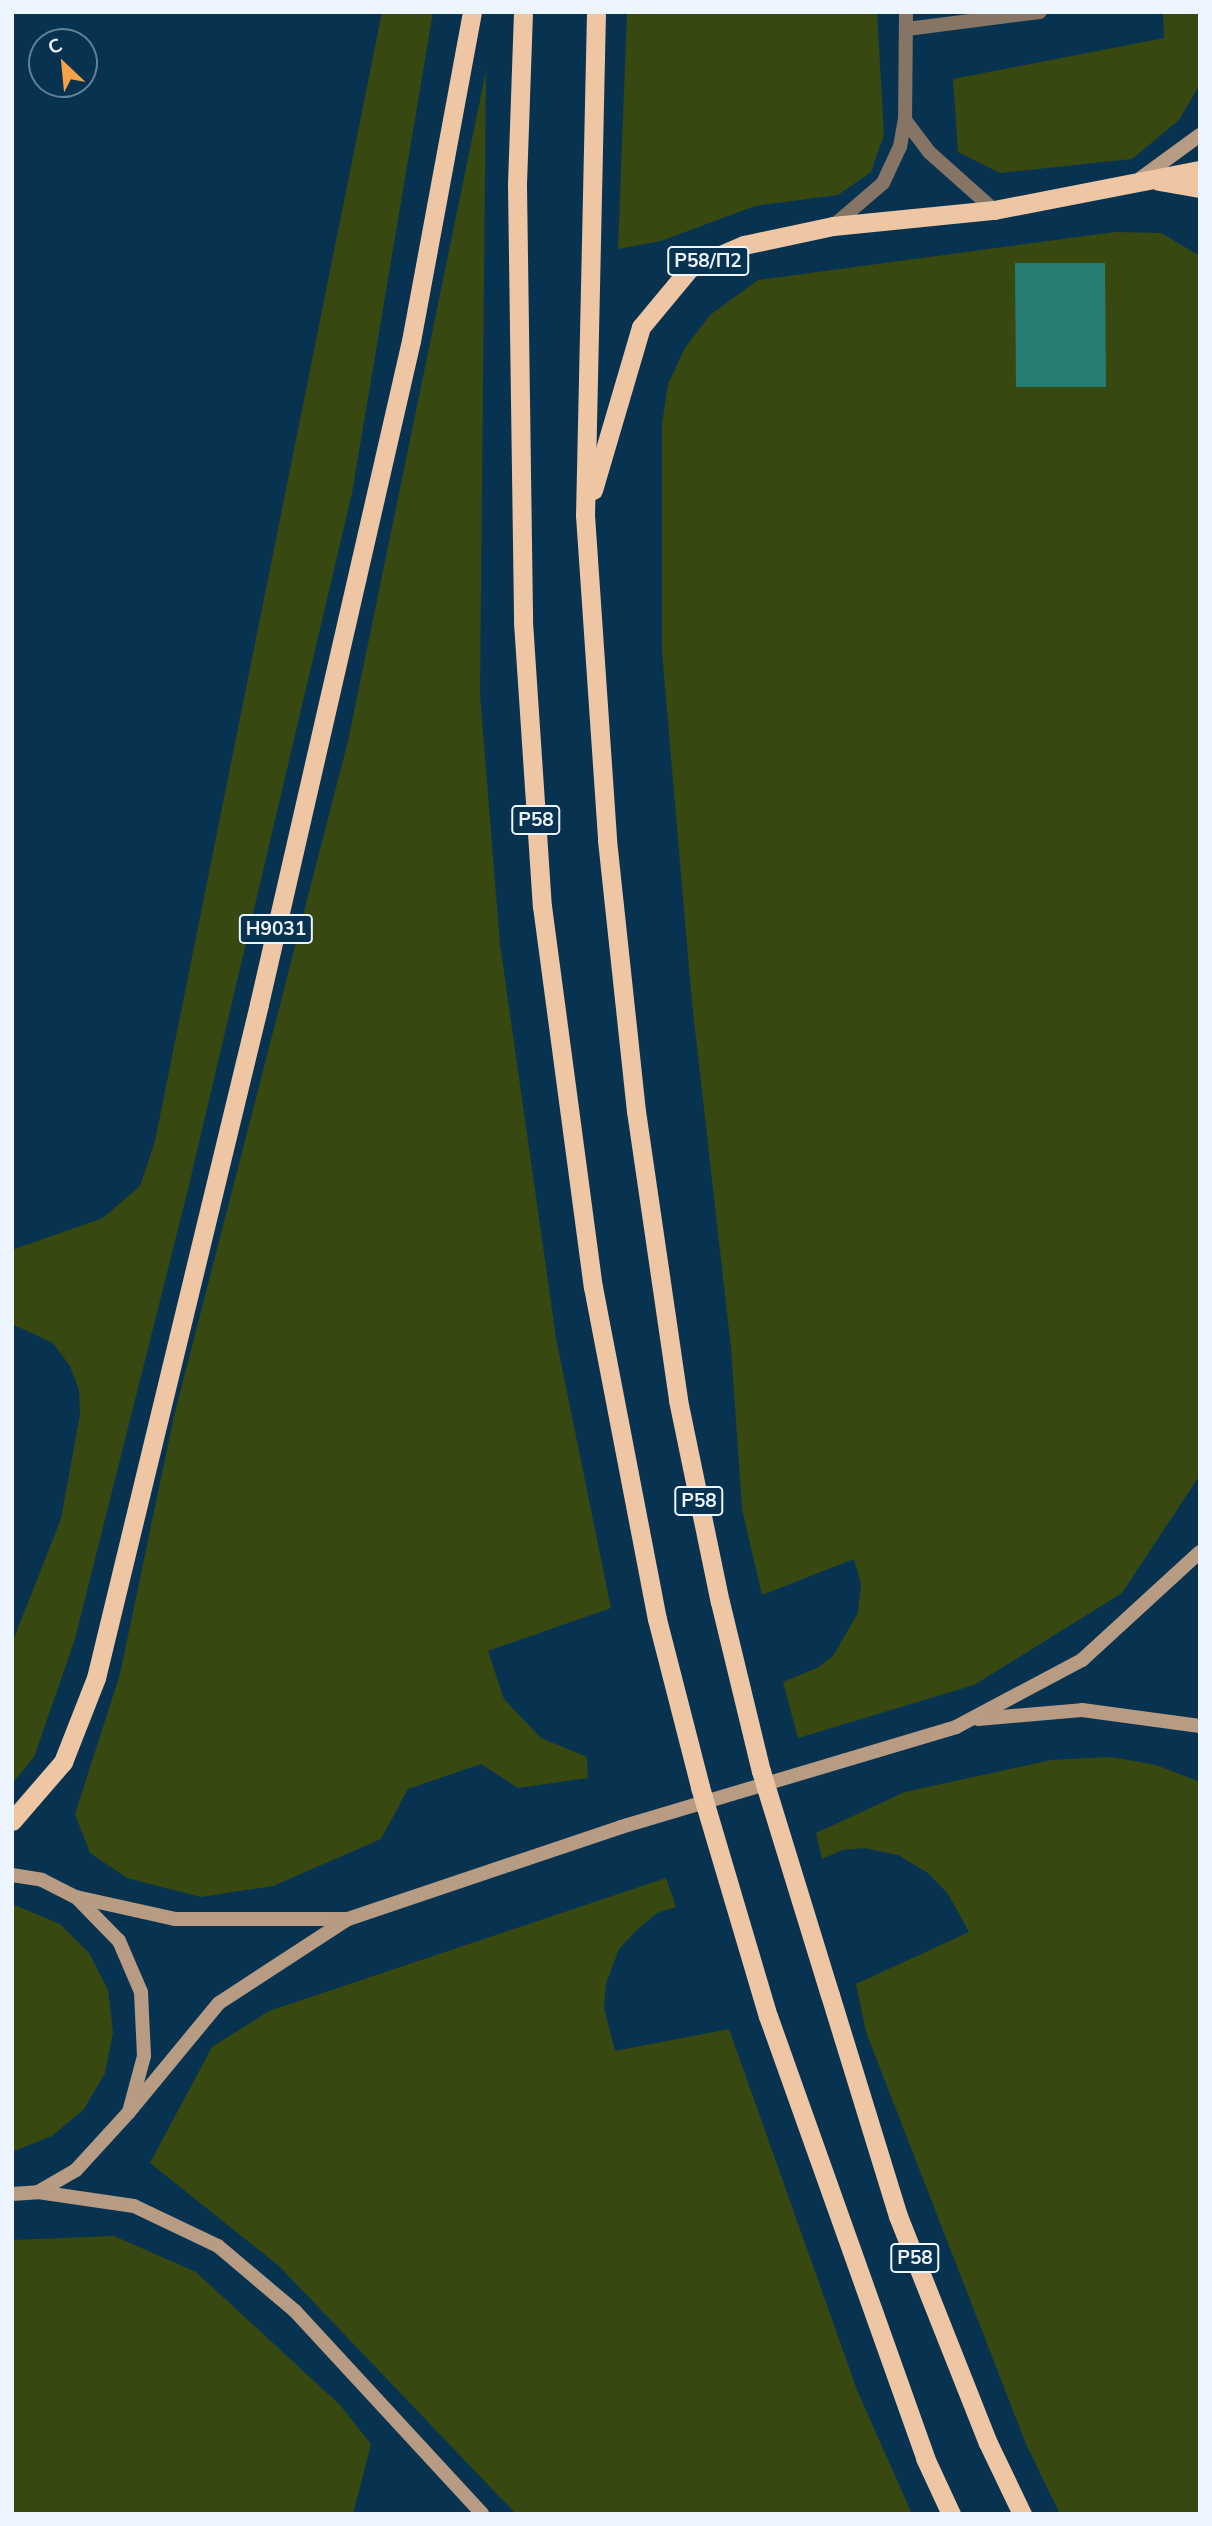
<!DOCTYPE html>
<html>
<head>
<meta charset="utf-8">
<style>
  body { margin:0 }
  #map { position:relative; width:1212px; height:2526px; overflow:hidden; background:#073351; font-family:Mulish,sans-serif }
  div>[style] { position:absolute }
  .green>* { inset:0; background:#384811 }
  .water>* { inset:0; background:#287d73 }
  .service>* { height:14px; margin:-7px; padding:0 7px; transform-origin:7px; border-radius:7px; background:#867565 }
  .secondary>* { height:14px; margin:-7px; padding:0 7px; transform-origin:7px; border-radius:7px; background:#b79b82 }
  .trunk>* { height:19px; margin:-9.5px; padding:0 9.5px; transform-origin:9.5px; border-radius:9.5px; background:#eec6a3 }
  .trunk-bridge>* { height:19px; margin:-9.5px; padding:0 9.5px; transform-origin:9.5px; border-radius:9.5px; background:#eec6a3 }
  span { translate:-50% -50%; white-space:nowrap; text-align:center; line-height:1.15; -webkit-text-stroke:6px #073351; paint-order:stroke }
  .shield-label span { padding:2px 5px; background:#073351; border:2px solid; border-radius:5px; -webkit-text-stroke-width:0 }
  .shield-label { font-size:19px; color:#edf6fe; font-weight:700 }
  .frame { position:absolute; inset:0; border:14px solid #edf6fe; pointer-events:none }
  .north { position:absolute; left:28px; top:28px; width:70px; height:70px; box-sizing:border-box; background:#073351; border:2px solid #638196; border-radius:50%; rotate:334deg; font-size:19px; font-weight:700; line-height:28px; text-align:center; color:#edf6fe }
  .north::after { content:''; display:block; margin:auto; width:24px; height:32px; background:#f7a248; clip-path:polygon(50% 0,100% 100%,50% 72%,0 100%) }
</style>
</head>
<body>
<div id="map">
  <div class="green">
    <div style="clip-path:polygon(382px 12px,433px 12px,352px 493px,189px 1185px,75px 1639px,34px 1757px,12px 1784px,12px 1643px,61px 1519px,80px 1414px,79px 1390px,70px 1366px,53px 1343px,12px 1324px,12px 1250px,103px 1218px,140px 1186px,155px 1141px)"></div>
    <div style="clip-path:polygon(627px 12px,877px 12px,884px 135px,871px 172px,838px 195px,755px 206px,661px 241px,618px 249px)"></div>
    <div style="clip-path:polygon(1163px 12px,1200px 12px,1200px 84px,1179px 120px,1132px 159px,1000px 173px,958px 152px,953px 79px,1164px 38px)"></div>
    <div style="clip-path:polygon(486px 71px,480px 695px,500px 944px,556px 1338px,611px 1608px,488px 1651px,504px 1699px,541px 1738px,587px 1757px,588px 1778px,518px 1788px,481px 1764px,408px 1789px,381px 1839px,273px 1886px,201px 1897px,127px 1878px,90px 1853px,75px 1814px,120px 1674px,174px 1416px,348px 741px)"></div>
    <div style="clip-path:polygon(1115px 232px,1161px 233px,1200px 256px,1200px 1475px,1122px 1593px,974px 1685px,798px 1738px,783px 1682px,817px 1668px,833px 1656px,858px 1613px,861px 1584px,854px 1559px,762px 1595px,742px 1509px,731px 1348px,692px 1003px,662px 652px,662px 424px,668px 384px,685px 348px,710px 315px,758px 280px)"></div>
    <div style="clip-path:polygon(1111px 1757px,1156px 1765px,1200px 1782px,1200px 2514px,1060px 2514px,1026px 2444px,866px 2032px,856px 1984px,969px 1932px,948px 1894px,928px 1873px,898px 1855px,864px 1848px,842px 1850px,822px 1859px,816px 1833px,905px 1792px,1051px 1760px)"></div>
    <div style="clip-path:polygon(666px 1878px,676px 1907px,657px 1913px,639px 1928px,619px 1949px,606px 1984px,604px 2008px,615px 2051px,729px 2029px,857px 2390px,912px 2514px,516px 2514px,279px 2266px,150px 2163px,212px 2047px,269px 2011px)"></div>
    <div style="clip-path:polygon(12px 1904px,60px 1924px,89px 1953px,108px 1990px,113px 2032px,105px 2073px,84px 2109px,52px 2136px,12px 2152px)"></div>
    <div style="clip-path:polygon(114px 2236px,196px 2272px,340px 2405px,371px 2444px,353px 2514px,12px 2514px,12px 2240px)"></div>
  </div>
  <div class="water">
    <div style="clip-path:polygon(1015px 263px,1105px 263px,1106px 387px,1016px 387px)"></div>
  </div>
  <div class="service">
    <div style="left:906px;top:12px;width:108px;rotate:90.5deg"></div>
    <div style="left:905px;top:120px;width:40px;rotate:53deg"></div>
    <div style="left:929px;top:152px;width:87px;rotate:41.7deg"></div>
    <div style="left:907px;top:29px;width:134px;rotate:-7.3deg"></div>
    <div style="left:833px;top:226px;width:66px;rotate:-40.7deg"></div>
    <div style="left:883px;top:183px;width:40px;rotate:-65deg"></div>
    <div style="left:900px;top:147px;width:27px;rotate:-80deg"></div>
  </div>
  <div class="secondary">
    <div style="left:1141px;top:178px;width:73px;rotate:-36.1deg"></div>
    <div style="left:978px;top:1719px;width:104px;rotate:-4.9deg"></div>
    <div style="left:1082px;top:1710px;width:119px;rotate:7.7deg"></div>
    <div style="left:12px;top:1875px;width:30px;rotate:9deg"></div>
    <div style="left:42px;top:1880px;width:38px;rotate:27deg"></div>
    <div style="left:76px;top:1897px;width:101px;rotate:12.5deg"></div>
    <div style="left:175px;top:1919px;width:172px"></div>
    <div style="left:129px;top:2112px;width:141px;rotate:-50.5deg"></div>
    <div style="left:219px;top:2003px;width:154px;rotate:-33.1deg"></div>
    <div style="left:348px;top:1919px;width:288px;rotate:-18.6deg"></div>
    <div style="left:621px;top:1827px;width:350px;rotate:-16.6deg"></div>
    <div style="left:956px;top:1727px;width:143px;rotate:-28deg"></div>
    <div style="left:1082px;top:1660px;width:160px;rotate:-42.5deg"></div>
    <div style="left:38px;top:2192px;width:44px;rotate:-30.1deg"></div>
    <div style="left:76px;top:2170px;width:79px;rotate:-47.6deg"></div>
    <div style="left:129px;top:2112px;width:58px;rotate:-75deg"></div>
    <div style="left:144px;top:2056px;width:64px;rotate:-92.7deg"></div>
    <div style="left:141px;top:1992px;width:56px;rotate:-113.3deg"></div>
    <div style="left:119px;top:1941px;width:62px;rotate:-134.3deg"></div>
    <div style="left:12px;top:2194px;width:26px;rotate:-4deg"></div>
    <div style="left:38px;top:2192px;width:97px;rotate:8.3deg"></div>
    <div style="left:134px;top:2206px;width:93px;rotate:25.5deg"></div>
    <div style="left:218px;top:2246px;width:101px;rotate:40.2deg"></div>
    <div style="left:295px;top:2311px;width:276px;rotate:47.3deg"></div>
  </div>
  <div class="trunk">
    <div style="left:523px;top:12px;width:173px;rotate:92deg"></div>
    <div style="left:517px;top:185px;width:437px;rotate:89.2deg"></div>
    <div style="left:523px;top:622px;width:285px;rotate:86.2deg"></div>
    <div style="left:542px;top:906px;width:384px;rotate:82.4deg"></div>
    <div style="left:593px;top:1287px;width:338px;rotate:79.1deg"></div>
    <div style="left:596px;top:12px;width:503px;rotate:91.25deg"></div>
    <div style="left:585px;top:515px;width:326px;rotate:86.1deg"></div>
    <div style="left:607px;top:840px;width:273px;rotate:83.9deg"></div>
    <div style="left:636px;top:1111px;width:292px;rotate:81.7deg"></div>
    <div style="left:678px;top:1400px;width:206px;rotate:78.3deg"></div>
    <div style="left:1159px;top:181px;width:42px;rotate:9.7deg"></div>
    <div style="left:593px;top:490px;width:170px;rotate:-73.6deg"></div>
    <div style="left:641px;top:327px;width:77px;rotate:-50.3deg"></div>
    <div style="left:690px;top:268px;width:59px;rotate:-23.1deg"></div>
    <div style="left:744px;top:245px;width:91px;rotate:-12.1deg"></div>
    <div style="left:833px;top:226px;width:162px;rotate:-5.7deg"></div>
    <div style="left:994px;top:210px;width:210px;rotate:-11deg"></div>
    <div style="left:12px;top:1821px;width:78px;rotate:-49.2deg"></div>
    <div style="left:63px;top:1762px;width:90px;rotate:-68.6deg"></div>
    <div style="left:96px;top:1678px;width:693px;rotate:-76.4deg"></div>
    <div style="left:259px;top:1004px;width:680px;rotate:-77.09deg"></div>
    <div style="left:411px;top:341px;width:335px;rotate:-79.5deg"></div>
    <div style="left:830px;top:1995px;width:231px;rotate:72.9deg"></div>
    <div style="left:898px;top:2216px;width:244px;rotate:68.4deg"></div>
    <div style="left:988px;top:2443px;width:79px;rotate:64.4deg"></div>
    <div style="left:768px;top:2016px;width:469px;rotate:70.4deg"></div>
    <div style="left:925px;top:2458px;width:62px;rotate:65.1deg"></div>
  </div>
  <div class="trunk-bridge">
    <div style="left:720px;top:1602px;width:174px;rotate:76.4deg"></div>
    <div style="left:761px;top:1771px;width:234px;rotate:72.9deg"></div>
    <div style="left:657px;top:1619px;width:173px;rotate:75.6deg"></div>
    <div style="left:700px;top:1787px;width:239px;rotate:73.5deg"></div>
  </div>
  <div class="shield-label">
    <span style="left:708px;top:261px">Р58/П2</span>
    <span style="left:536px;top:820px">Р58</span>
    <span style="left:276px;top:929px">Н9031</span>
    <span style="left:699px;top:1501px">Р58</span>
    <span style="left:915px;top:2258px">Р58</span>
  </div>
  <div class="frame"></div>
  <div class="north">С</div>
</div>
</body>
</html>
